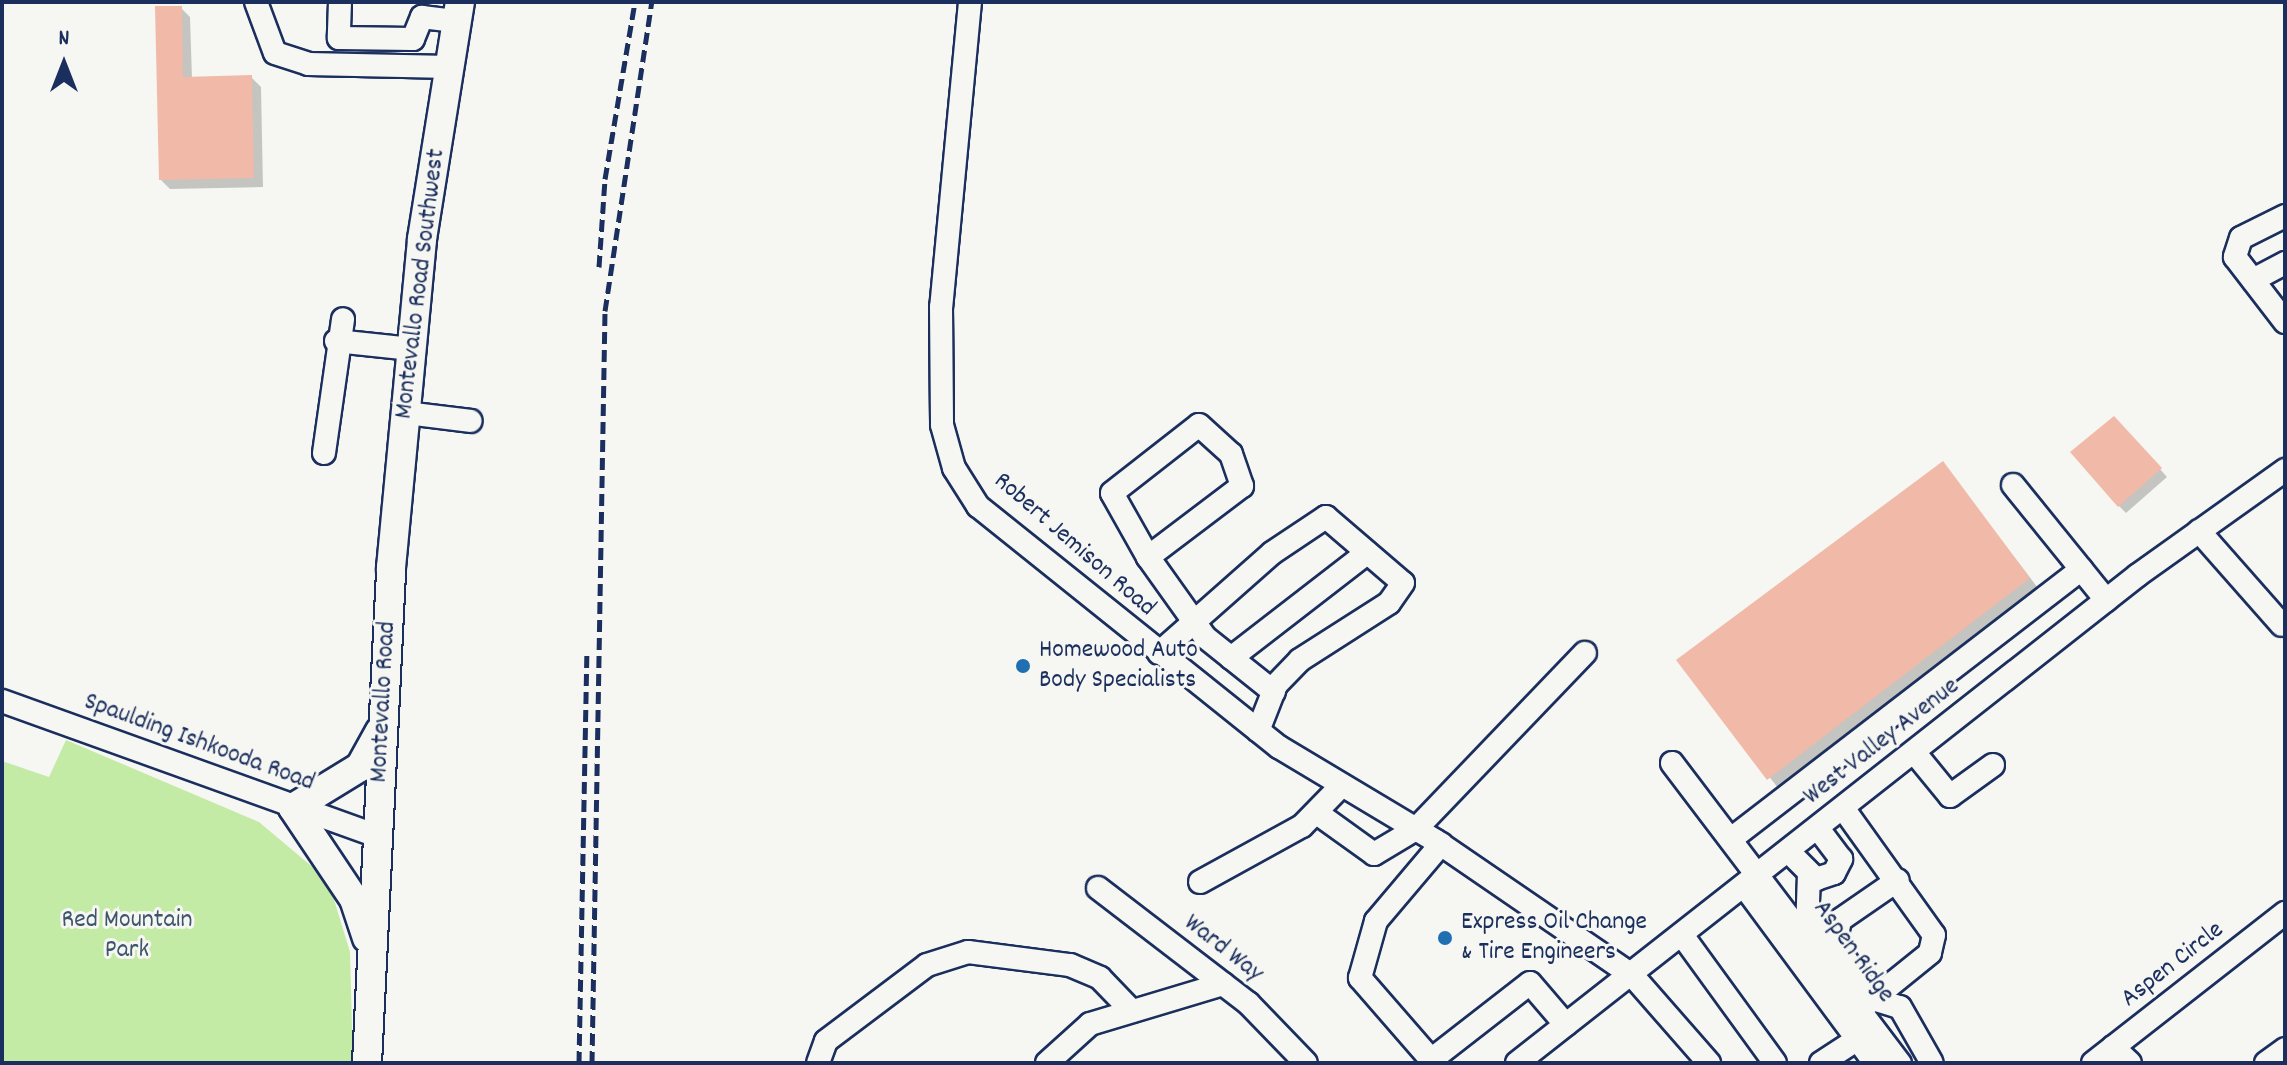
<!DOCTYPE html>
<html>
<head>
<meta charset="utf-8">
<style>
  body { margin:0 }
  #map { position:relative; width:2287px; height:1065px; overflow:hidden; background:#f6f6f2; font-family:Dekko,sans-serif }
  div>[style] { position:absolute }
  .green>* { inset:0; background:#c4eba6 }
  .shadow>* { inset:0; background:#0003 }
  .building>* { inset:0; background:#f1b9a8 }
  .roads { filter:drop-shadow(2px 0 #1b2f5e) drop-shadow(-2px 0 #1b2f5e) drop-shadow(0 2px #1b2f5e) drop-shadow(0 -2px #1b2f5e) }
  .minor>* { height:22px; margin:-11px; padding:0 11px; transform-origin:11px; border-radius:11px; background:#f6f6f2 }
  .major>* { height:28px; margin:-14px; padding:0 14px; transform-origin:14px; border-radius:14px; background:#f6f6f2 }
  .rail>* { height:5px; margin-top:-2.5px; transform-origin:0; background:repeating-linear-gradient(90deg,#1b2f5e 0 12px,transparent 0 18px) }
  .dots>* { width:22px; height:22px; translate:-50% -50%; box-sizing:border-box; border:4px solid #f6f6f2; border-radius:50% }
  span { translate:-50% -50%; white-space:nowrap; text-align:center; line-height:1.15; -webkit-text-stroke:6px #f6f6f2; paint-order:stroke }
  .street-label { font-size:26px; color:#1b2f5e }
  .poi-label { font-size:26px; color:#1b2f5e }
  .left { translate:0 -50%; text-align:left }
  .park-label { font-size:26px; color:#3d556c }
  .frame { position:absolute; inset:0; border:4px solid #1b2f5e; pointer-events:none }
  .north { position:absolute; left:24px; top:24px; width:80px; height:80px; -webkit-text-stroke:6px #f6f6f2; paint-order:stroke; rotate:0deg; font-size:22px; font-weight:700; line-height:32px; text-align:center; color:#1b2f5e }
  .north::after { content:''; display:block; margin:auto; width:28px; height:36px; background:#1b2f5e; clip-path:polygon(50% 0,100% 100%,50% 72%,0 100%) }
</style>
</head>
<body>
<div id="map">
  <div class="green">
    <div style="clip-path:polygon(66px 740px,259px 822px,328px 880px,350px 952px,353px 1063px,2px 1063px,2px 761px,49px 777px)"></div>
  </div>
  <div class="shadow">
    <div style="clip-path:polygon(181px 8px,190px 17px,192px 79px,251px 77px,261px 87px,263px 187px,170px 189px,161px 180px)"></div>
    <div style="clip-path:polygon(2121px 425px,2167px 477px,2126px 513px,2119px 506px)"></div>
    <div style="clip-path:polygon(1943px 464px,2038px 588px,1778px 788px,1679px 660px)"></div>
  </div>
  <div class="building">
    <div style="clip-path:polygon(155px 6px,182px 6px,183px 77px,252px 75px,254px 178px,159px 180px)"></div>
    <div style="clip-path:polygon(2114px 416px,2162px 468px,2118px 507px,2070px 452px)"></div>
    <div style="clip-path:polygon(1943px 461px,2030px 578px,1767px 780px,1676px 660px)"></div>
  </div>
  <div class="roads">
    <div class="minor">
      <div style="left:256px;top:2px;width:54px;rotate:69.6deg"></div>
      <div style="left:275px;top:53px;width:35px;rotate:18deg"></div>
      <div style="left:308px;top:64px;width:142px;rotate:1.2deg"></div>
      <div style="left:340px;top:2px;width:36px;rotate:92deg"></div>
      <div style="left:339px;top:38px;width:74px;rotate:0.8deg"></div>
      <div style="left:413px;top:39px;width:24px;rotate:-68deg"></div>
      <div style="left:422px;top:17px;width:35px;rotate:7deg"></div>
      <div style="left:970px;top:2px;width:306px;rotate:95.4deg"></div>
      <div style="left:941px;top:307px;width:118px;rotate:89.5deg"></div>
      <div style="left:942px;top:425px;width:45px;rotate:74.4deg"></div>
      <div style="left:954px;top:468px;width:45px;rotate:57.7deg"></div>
      <div style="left:978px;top:506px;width:386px;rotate:38.7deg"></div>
      <div style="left:1279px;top:747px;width:183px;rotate:30.9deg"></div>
      <div style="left:1436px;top:841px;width:237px;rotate:34.4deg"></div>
      <div style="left:1632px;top:975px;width:117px;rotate:48.8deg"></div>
      <div style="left:2285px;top:216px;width:49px;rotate:153.4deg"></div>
      <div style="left:2241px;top:238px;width:20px;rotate:108deg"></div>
      <div style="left:2235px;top:257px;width:82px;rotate:52.4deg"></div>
      <div style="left:2253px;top:280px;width:36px;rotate:-28deg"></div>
      <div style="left:336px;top:341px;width:76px;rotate:6deg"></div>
      <div style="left:406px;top:413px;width:65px;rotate:7deg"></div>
      <div style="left:324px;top:453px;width:135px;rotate:-81.9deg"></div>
      <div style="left:2013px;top:485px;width:148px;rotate:51deg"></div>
      <div style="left:2199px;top:531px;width:125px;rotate:48.6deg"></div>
      <div style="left:1148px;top:557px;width:73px;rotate:-119.4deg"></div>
      <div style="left:1112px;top:493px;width:110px;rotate:-38deg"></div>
      <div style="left:1199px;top:425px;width:43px;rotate:42.2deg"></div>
      <div style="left:1231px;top:454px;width:34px;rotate:71deg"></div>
      <div style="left:1242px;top:486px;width:118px;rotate:142.9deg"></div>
      <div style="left:1148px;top:557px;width:98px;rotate:54.5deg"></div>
      <div style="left:1205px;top:637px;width:88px;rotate:38.6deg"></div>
      <div style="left:1159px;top:653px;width:151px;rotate:-41.5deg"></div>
      <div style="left:1272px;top:553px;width:65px;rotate:-33.7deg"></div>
      <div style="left:1326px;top:517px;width:101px;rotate:40.6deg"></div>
      <div style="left:1403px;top:583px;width:24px;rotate:125deg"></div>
      <div style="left:1389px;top:603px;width:106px;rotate:147.4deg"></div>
      <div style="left:1300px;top:660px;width:35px;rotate:134deg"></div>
      <div style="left:1276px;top:685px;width:49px;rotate:111.4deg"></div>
      <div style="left:1231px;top:658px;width:172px;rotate:-37.7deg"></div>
      <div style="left:2px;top:701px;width:400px;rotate:19.8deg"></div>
      <div style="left:1914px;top:752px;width:57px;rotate:50.7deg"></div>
      <div style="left:1950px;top:796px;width:53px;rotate:-35.8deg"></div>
      <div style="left:1672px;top:763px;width:377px;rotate:52.8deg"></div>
      <div style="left:1843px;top:808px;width:156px;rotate:54.4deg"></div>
      <div style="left:1934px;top:935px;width:18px;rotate:103deg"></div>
      <div style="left:1930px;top:953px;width:73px;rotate:141.1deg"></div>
      <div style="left:1317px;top:813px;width:70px;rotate:35.7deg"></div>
      <div style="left:1374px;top:854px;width:49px;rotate:-30.8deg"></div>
      <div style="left:1416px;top:829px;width:244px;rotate:-46.2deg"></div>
      <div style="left:1731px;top:839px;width:442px;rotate:-37.6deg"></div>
      <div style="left:1788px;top:851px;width:40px;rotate:45deg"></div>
      <div style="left:1816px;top:879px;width:19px;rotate:-18deg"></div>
      <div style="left:1834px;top:873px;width:16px;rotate:-63deg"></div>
      <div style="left:1841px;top:859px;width:39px;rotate:-127deg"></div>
      <div style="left:1809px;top:874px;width:38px;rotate:92deg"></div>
      <div style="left:1808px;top:912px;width:44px;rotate:53.4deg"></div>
      <div style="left:1200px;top:882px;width:116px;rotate:-28.8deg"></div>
      <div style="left:1302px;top:826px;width:57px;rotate:-45.7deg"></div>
      <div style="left:1744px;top:886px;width:220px;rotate:53.5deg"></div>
      <div style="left:1098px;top:888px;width:189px;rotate:37.5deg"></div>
      <div style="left:1248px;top:1003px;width:83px;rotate:46deg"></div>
      <div style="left:1682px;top:935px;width:158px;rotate:54deg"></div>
      <div style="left:1834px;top:947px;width:28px;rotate:-77deg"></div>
      <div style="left:1840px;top:920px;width:70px;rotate:-34.6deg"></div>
      <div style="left:1823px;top:957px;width:15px;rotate:-42deg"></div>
      <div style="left:1834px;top:947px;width:11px;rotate:41deg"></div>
      <div style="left:1842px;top:954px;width:55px;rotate:55.4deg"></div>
      <div style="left:1873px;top:999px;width:14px;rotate:141deg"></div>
      <div style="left:1873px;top:999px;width:28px;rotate:17deg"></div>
      <div style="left:1900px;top:1007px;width:64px;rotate:60.3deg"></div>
      <div style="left:2113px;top:1047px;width:23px;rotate:43deg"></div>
      <div style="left:1431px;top:1060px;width:125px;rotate:-37.9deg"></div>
      <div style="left:1530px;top:983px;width:55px;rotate:49.4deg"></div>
      <div style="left:818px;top:1063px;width:23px;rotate:-70deg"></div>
      <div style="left:826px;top:1041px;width:126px;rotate:-37deg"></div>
      <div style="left:927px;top:965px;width:43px;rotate:-17.6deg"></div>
      <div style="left:968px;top:952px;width:103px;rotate:7.3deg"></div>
      <div style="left:1070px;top:965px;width:33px;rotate:23deg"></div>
      <div style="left:1100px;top:978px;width:46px;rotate:45.9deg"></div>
      <div style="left:1047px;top:1063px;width:58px;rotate:-42.2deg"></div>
      <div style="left:1090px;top:1024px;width:139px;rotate:-16.7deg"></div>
      <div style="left:1434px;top:1063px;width:113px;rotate:-131deg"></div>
      <div style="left:1360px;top:978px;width:59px;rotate:-74.3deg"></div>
      <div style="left:1376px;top:921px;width:101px;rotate:-49.8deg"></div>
      <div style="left:1517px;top:1063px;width:790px;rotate:-38.16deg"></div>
      <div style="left:2138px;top:575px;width:181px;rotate:-35.5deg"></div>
      <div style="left:1821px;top:1063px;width:59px;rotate:-33.1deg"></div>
      <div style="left:2093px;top:1063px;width:244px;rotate:-38deg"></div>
      <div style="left:2266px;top:1063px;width:24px;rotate:-36deg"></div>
    </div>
    <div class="major">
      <div style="left:367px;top:938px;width:41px;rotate:-108.4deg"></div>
      <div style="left:354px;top:899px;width:110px;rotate:-123.8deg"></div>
      <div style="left:293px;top:808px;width:79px;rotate:-31.5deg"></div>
      <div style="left:360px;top:767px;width:41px;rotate:-60.9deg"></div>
      <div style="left:367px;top:1063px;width:496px;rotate:-87.2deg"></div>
      <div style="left:391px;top:568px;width:330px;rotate:-84.6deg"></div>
      <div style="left:422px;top:239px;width:240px;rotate:-80.9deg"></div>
    </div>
  </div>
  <div class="rail">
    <div style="left:599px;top:267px;width:88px;rotate:-86.1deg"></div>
    <div style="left:605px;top:179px;width:180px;rotate:-80.4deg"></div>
    <div style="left:579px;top:1063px;width:412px;rotate:-88.9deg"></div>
    <div style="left:592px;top:1063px;width:752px;rotate:-89.01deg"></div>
    <div style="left:605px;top:311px;width:313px;rotate:-81.4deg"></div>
  </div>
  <div class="dots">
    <div style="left:1023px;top:666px;background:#1f6fb2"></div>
    <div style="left:1445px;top:938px;background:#1f6fb2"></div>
  </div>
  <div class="street-label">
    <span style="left:421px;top:284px;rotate:-83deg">Montevallo Road Southwest</span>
    <span style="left:1074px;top:545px;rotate:41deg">Robert Jemison Road</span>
    <span style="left:384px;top:702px;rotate:-87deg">Montevallo Road</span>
    <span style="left:1882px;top:742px;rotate:-38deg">West Valley Avenue</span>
    <span style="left:199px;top:743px;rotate:20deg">Spaulding Ishkooda Road</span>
    <span style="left:1223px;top:949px;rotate:38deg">Ward Way</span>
    <span style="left:1853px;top:952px;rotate:54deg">Aspen Ridge</span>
    <span style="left:2173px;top:965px;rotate:-38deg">Aspen Circle</span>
  </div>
  <div class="poi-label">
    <span class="left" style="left:1039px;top:666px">Homewood Auto<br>Body Specialists</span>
    <span class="left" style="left:1461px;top:938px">Express Oil Change<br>&amp; Tire Engineers</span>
  </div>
  <div class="park-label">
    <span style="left:127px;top:936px">Red Mountain<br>Park</span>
  </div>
  <div class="frame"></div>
  <div class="north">N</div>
</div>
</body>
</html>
